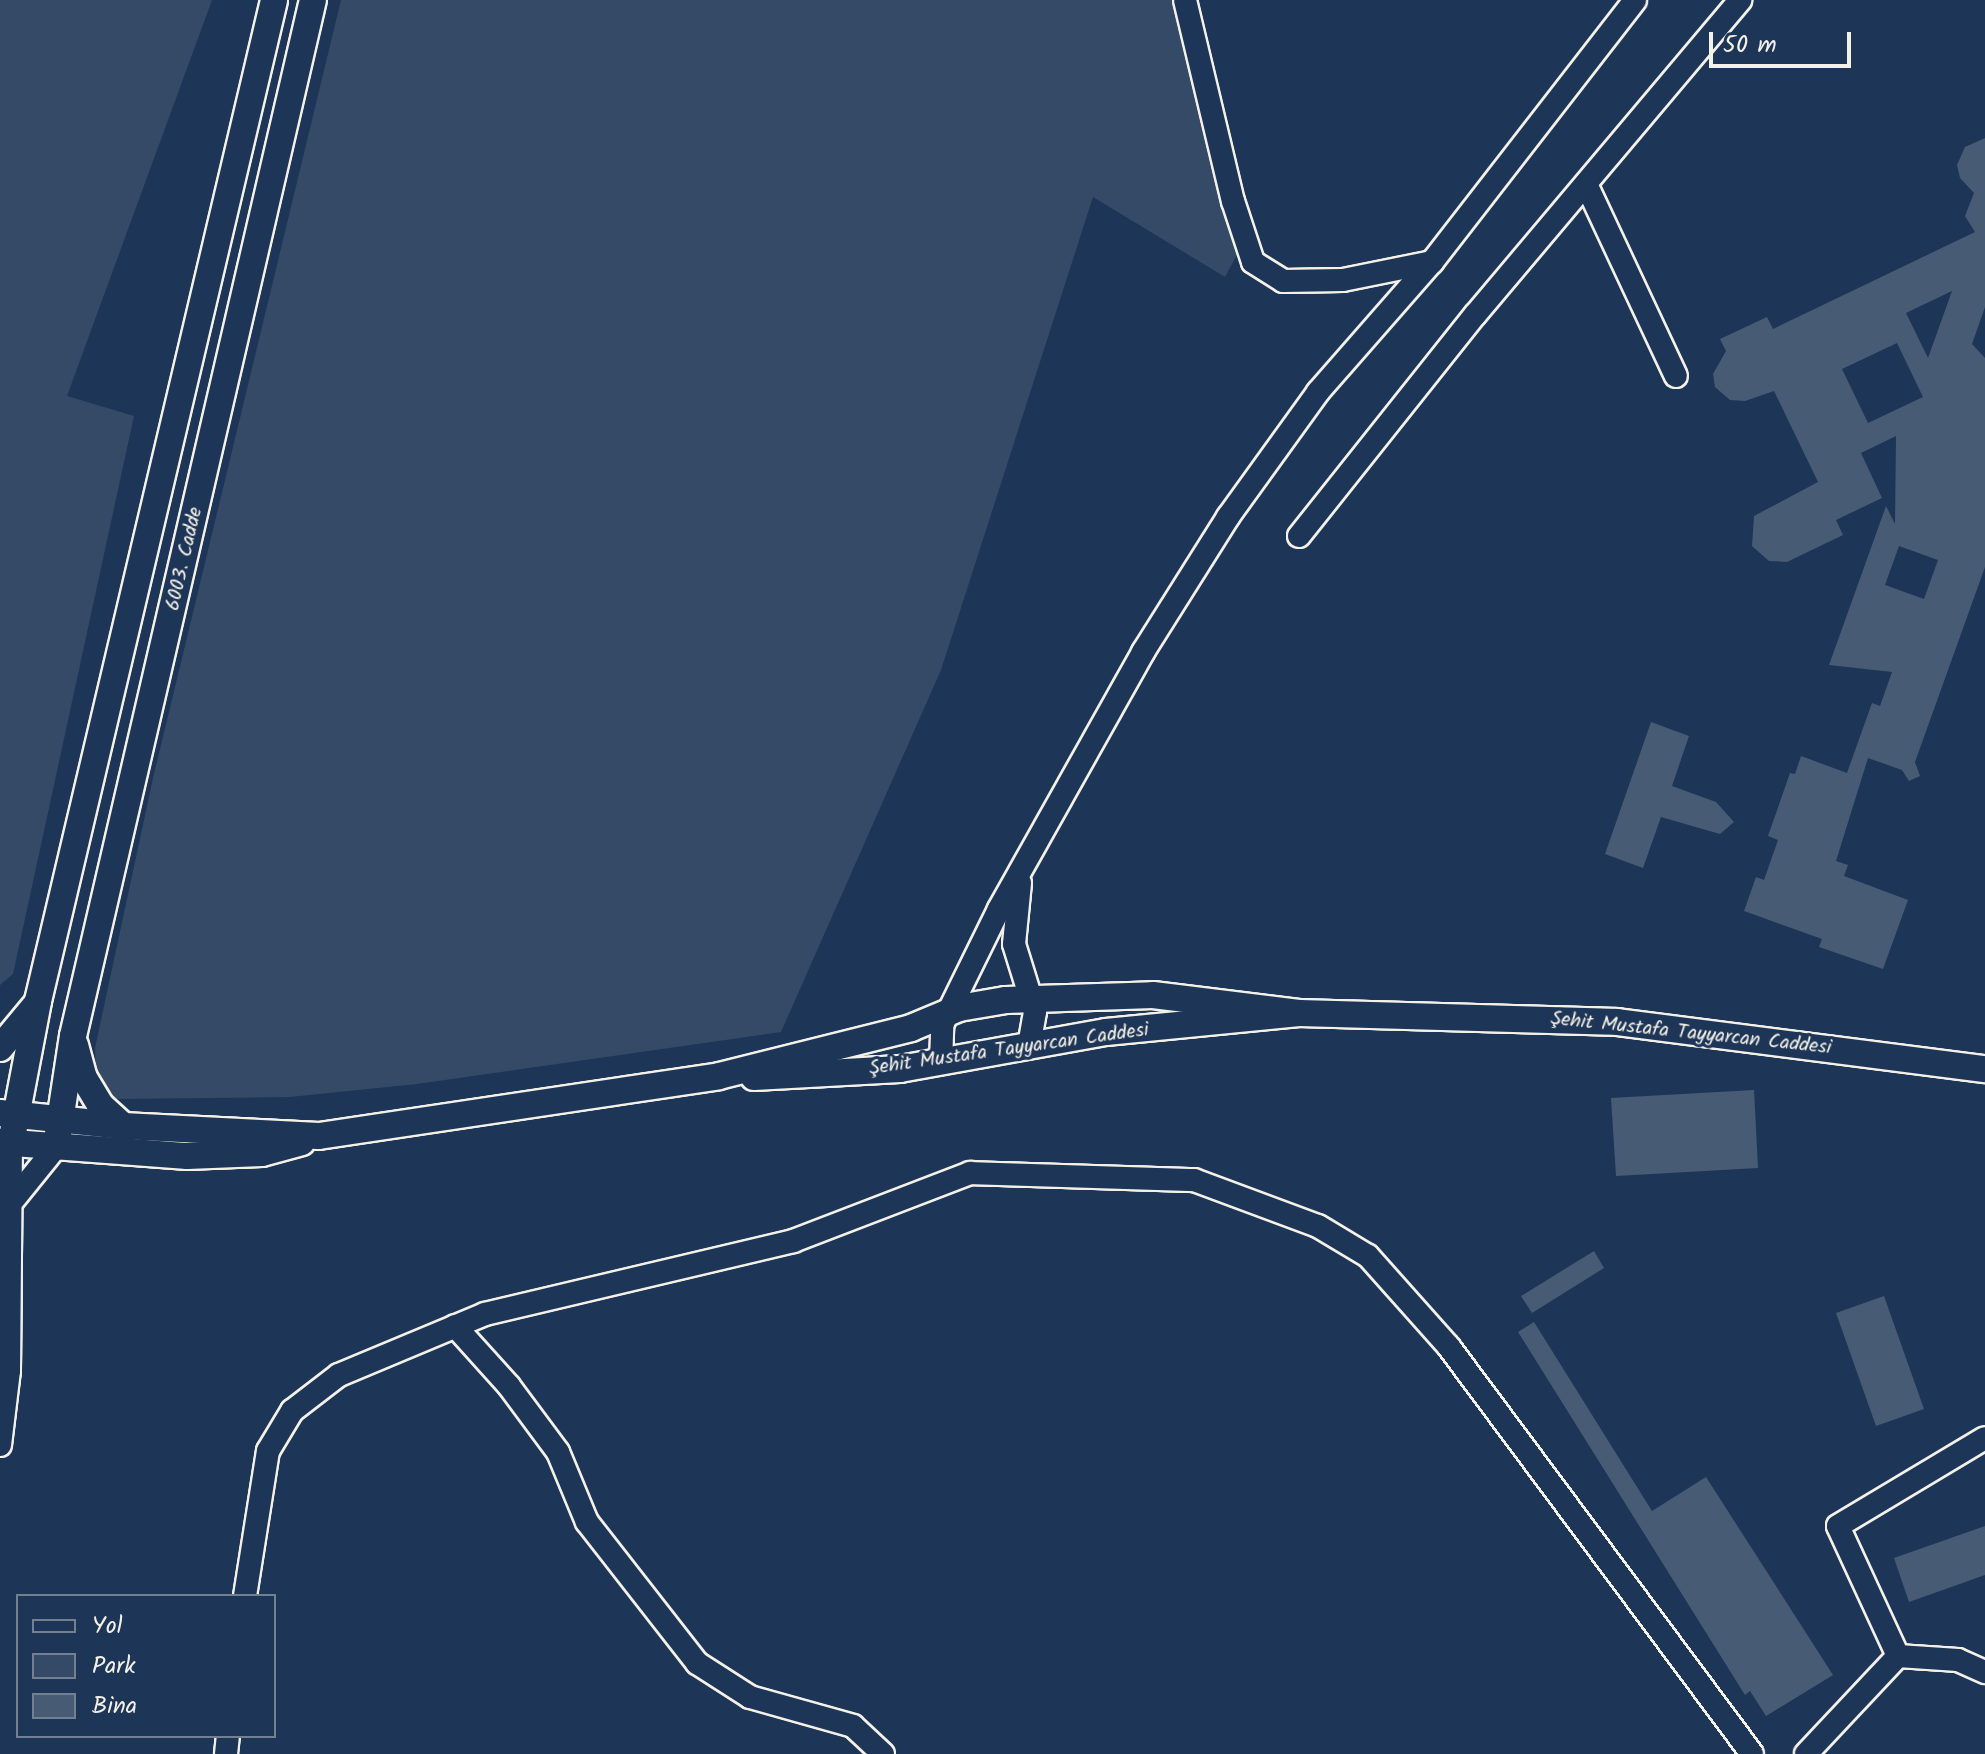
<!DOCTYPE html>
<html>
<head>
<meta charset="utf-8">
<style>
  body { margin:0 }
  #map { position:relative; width:1985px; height:1754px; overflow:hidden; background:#1d3557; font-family:Kalam,sans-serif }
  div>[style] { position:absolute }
  .green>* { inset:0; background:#354a67 }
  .building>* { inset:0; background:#485b74 }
  .roads { filter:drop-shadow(2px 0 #f4f1e8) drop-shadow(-2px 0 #f4f1e8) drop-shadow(0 2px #f4f1e8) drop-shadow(0 -2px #f4f1e8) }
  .minor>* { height:22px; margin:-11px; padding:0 11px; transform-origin:11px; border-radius:11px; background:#1d3557 }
  .major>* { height:26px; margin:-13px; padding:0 13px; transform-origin:13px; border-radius:13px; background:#1d3557 }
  span { translate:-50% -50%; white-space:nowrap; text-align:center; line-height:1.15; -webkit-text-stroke:6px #1d3557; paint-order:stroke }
  .street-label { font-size:20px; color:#f4f1e8 }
  .legend { position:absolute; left:16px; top:1594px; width:260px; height:144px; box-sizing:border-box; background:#1d3557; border:2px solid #738091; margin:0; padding:10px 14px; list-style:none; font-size:24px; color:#f4f1e8 }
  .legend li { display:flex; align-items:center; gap:16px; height:40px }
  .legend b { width:40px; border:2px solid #738091 }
  .scale { position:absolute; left:1709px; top:32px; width:142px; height:36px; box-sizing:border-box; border:4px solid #f4f1e8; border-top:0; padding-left:10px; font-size:24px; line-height:28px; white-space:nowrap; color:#f4f1e8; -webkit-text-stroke:6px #1d3557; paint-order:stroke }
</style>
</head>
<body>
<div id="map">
  <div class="green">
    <div style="clip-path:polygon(0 0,212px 0,67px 396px,134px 416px,13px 974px,0 985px)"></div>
    <div style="clip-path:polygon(341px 0,1172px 0,1210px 163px,1238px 253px,1225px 277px,1093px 197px,941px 670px,781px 1032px,417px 1084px,290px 1097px,112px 1099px,96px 1076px,95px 1048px,153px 778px)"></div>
  </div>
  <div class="building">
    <div style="clip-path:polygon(evenodd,1985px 138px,1985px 307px,1972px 344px,1985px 358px,1985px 567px,1915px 762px,1920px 776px,1909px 781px,1902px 770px,1868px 758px,1836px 861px,1848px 865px,1844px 876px,1908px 900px,1883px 969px,1819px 947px,1822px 939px,1744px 911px,1756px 877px,1764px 880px,1778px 840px,1768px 836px,1790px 773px,1795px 774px,1801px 756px,1847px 773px,1872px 703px,1880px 706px,1892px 672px,1829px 665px,1886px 506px,1895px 524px,1896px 436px,1861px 453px,1882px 498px,1836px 520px,1843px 535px,1787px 562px,1769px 561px,1752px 546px,1754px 516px,1818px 482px,1774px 391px,1745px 401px,1730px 400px,1715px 387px,1713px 374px,1726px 351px,1720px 339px,1767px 317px,1773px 329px,1975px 232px,1965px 216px,1974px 193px,1960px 178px,1957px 165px,1965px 147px,1985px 138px,1952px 291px,1928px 358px,1906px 313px,1952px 291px,1985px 138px,1897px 343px,1923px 397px,1868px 423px,1842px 369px,1897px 343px,1985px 138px,1899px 546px,1938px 560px,1924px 599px,1885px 585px,1899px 546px)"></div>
    <div style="clip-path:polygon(1651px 722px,1689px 736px,1672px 786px,1716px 802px,1734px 822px,1720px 834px,1661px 817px,1643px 868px,1605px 854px)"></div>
    <div style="clip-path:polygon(1754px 1090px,1758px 1168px,1616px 1176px,1611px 1098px)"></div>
    <div style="clip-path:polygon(1594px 1251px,1604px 1268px,1532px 1313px,1521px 1296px)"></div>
    <div style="clip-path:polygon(1884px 1296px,1924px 1409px,1876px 1426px,1836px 1313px)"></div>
    <div style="clip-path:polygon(1534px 1322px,1652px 1511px,1706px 1477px,1833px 1675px,1766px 1716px,1750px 1691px,1745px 1695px,1518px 1332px)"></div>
    <div style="clip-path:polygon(1985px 1526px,1985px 1575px,1909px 1602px,1894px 1558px)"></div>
  </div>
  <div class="roads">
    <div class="minor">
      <div style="left:1185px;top:0;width:207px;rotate:76.6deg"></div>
      <div style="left:1233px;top:201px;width:64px;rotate:71.8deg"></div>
      <div style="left:1253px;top:262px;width:36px;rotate:32deg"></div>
      <div style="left:1283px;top:281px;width:60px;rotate:-1deg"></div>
      <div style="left:1343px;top:280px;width:91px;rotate:-11.4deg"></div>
      <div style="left:1586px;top:184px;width:212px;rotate:64.9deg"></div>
      <div style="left:1299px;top:536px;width:283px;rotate:-51.5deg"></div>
      <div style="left:1475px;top:315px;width:412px;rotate:-49.9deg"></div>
      <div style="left:1020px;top:883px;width:61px;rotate:95.6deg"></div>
      <div style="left:1014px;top:944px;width:71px;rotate:72.8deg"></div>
      <div style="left:1035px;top:1012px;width:36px;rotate:100deg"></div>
      <div style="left:941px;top:1063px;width:38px;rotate:-88deg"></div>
      <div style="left:942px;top:1025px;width:129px;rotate:-63.8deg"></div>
      <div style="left:999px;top:909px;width:295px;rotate:-60.7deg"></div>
      <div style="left:1143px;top:652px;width:160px;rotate:-57.8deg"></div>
      <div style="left:1228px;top:517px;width:154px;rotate:-54.2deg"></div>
      <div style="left:1318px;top:392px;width:173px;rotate:-48.8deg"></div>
      <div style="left:1432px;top:262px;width:331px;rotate:-52.2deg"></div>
      <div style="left:14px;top:1199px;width:67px;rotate:-51.1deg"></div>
      <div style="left:455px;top:1326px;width:81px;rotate:48deg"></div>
      <div style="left:509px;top:1386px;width:82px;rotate:53.4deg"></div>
      <div style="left:558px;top:1452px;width:76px;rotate:67.5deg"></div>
      <div style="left:587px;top:1522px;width:179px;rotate:52deg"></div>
      <div style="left:697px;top:1663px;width:63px;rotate:32.7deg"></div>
      <div style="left:750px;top:1697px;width:107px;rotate:15.7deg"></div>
      <div style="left:853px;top:1726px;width:41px;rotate:43deg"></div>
      <div style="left:0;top:1445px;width:75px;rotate:-83.1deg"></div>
      <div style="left:9px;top:1371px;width:228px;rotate:-89.5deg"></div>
      <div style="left:245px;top:1596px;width:147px;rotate:-81deg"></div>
      <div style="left:268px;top:1451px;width:47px;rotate:-59deg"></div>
      <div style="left:292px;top:1411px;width:59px;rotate:-37.5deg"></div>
      <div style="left:339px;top:1375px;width:158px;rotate:-22.7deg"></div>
      <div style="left:485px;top:1314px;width:317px;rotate:-13.3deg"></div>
      <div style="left:793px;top:1241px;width:190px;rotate:-21deg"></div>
      <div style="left:970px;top:1173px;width:224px;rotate:1.8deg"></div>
      <div style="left:1194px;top:1180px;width:132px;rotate:20.4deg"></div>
      <div style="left:1318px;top:1226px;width:58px;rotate:31deg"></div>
      <div style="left:1368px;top:1256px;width:122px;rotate:48.3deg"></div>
      <div style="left:1449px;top:1347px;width:507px;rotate:53.33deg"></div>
      <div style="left:1898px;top:1656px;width:143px;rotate:-114.8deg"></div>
      <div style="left:1838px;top:1526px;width:171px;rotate:-30.9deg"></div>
      <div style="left:1898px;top:1656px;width:60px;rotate:3.8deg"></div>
      <div style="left:1958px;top:1660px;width:30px;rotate:24deg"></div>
      <div style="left:226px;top:1754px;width:18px;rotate:-84deg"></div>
      <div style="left:1806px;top:1754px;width:134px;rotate:-46.8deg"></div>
    </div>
    <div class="major">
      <div style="left:75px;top:1045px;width:34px;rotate:75deg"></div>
      <div style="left:84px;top:1078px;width:33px;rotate:59deg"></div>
      <div style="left:101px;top:1106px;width:30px;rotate:42deg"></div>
      <div style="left:0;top:1048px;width:53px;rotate:-50.3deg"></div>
      <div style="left:754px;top:1077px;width:146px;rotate:-3.1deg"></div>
      <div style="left:900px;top:1069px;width:209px;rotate:-10.2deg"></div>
      <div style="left:1106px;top:1032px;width:194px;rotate:-5.6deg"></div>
      <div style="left:1299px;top:1013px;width:318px;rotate:1.6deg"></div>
      <div style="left:1617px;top:1022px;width:371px;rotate:7.3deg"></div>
      <div style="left:0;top:1113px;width:124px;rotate:6deg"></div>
      <div style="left:123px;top:1126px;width:196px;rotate:2.9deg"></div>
      <div style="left:319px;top:1136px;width:404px;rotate:-8.5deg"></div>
      <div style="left:719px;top:1076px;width:198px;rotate:-14deg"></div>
      <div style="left:911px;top:1028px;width:52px;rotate:-22.6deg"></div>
      <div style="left:959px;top:1008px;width:48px;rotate:-9.7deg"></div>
      <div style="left:1006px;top:1000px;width:147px;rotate:-1.9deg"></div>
      <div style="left:1153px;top:995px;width:147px;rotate:7deg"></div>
      <div style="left:0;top:1142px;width:188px;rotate:4.3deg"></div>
      <div style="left:187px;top:1156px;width:75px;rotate:-2.3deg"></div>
      <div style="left:262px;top:1153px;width:41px;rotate:-15.4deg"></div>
      <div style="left:11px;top:1143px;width:145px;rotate:-79.2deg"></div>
      <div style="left:38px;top:1001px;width:1028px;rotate:-76.73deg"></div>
      <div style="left:56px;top:1147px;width:112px;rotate:-81.3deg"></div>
      <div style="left:73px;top:1036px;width:1063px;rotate:-76.96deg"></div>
    </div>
  </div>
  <div class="street-label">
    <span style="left:185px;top:559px;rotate:-77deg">6003. Cadde</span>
    <span style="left:1691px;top:1034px;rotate:6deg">Şehit Mustafa Tayyarcan Caddesi</span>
    <span style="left:1009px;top:1050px;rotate:-8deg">Şehit Mustafa Tayyarcan Caddesi</span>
  </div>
  <ul class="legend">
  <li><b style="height:10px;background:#1d3557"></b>Yol</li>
  <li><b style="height:22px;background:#354a67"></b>Park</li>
  <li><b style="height:22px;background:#485b74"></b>Bina</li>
  </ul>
  <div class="scale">50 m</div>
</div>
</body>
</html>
